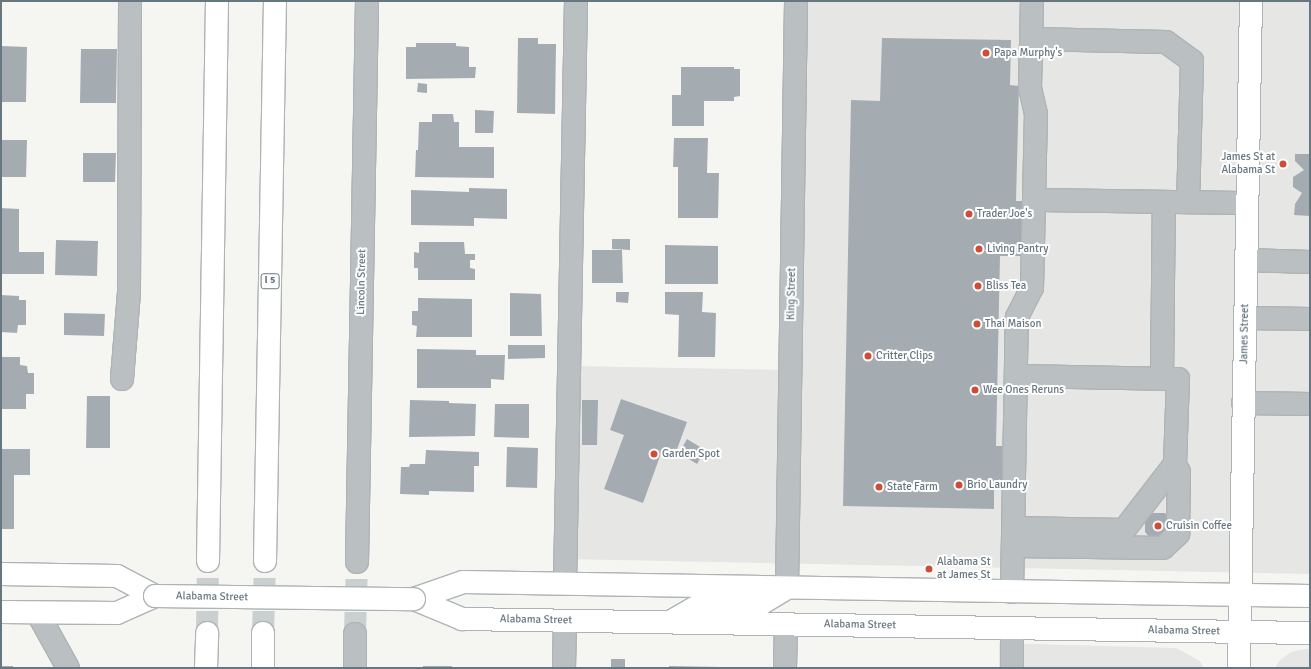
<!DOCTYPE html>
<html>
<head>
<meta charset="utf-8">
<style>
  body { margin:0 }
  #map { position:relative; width:1311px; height:669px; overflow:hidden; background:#f5f5f2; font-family:Signika,sans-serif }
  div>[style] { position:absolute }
  .built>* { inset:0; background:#e6e6e5 }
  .building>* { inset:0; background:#a5acb1 }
  .minor-tunnel>* { height:22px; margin-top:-11px; transform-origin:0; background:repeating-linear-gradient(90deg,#cacfd0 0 22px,transparent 0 33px) }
  .highway-tunnel>* { height:22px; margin-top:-11px; transform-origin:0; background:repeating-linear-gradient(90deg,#cacfd0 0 22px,transparent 0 33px) }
  .roads { filter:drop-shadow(1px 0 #aeb4b6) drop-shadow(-1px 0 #aeb4b6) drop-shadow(0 1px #aeb4b6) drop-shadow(0 -1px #aeb4b6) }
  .minor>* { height:22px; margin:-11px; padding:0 11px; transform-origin:11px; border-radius:11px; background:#babfc2 }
  .major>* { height:22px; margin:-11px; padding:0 11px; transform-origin:11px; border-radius:11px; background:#fff }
  .highway>* { height:22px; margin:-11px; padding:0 11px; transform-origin:11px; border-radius:11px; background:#fff }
  .bridges { filter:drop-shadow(1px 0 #aeb4b6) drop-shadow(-1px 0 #aeb4b6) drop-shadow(0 1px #aeb4b6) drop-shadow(0 -1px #aeb4b6) }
  .major-bridge>* { height:22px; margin:-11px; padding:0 11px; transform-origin:11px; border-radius:11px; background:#fff }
  .dots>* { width:11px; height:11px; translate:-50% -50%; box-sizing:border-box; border:2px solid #fff; border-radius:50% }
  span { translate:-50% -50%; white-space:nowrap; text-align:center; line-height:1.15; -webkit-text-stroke:4px #fff; paint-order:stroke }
  .shield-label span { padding:1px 3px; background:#fff; border:1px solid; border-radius:3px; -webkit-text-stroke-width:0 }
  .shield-label { font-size:10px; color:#677780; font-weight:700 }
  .poi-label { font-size:11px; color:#677780 }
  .left { translate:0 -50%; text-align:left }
  .right { translate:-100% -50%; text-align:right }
  .street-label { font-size:11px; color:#677780 }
  .frame { position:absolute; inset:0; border:2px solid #677780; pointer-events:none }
</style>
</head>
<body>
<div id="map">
  <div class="built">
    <div style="clip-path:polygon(796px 1px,1310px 1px,1310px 574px,566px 559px,569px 366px,790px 370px)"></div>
    <div style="clip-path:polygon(999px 643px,1176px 648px,1200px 661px,1204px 668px,999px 668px)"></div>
    <div style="clip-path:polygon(1305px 649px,1310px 649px,1310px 668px,1275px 668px,1280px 660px,1291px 652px)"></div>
  </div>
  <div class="building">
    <div style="clip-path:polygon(518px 38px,538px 38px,538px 44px,556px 44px,555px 114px,517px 113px)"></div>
    <div style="clip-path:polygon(882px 38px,1011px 40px,1010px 85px,1019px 86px,1016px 201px,1023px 201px,1022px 256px,1000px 256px,996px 446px,1012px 446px,1011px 481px,994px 480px,994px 509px,843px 506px,851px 100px,880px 101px)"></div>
    <div style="clip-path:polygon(416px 43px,456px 43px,456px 46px,469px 47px,469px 67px,476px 67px,475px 78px,406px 79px,406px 47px,416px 47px)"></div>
    <div style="clip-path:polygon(1px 46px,27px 47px,26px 102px,1px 102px)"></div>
    <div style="clip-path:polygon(81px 49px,117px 49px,116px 103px,80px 103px)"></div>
    <div style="clip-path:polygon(681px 67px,734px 67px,734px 69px,740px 69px,740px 96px,734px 97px,734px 101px,704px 101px,704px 126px,672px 126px,672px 95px,681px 95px)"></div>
    <div style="clip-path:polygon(418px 83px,427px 84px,427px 93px,417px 92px)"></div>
    <div style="clip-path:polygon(475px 110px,494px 111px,493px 133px,475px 133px)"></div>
    <div style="clip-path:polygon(432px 114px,453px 114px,454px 122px,459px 122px,459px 147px,494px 147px,494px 178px,415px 177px,416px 150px,418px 150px,419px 122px,432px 122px)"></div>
    <div style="clip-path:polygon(674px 138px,708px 138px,707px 173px,719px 173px,718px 218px,678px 218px,678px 167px,673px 167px)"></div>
    <div style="clip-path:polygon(1px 140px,27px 140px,26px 177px,1px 177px)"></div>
    <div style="clip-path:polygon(83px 153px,116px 153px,115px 182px,83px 182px)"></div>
    <div style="clip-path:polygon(1295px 154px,1310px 154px,1310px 216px,1294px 215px,1295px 204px,1302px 193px,1293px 187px,1293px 177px,1304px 170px,1295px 161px)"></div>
    <div style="clip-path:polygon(469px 188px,507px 189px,507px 219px,474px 218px,474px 226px,411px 225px,411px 190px,469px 192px)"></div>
    <div style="clip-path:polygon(1px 208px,19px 209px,19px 252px,44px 252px,44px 274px,1px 274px)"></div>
    <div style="clip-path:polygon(612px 239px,630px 239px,630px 250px,612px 249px)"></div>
    <div style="clip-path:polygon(56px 240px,98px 241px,97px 276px,55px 275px)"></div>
    <div style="clip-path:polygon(419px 242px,464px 242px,465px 254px,475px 254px,475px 260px,470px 260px,470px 268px,475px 269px,475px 280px,418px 280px,418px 268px,414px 268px,414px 252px,419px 253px)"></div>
    <div style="clip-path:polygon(665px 245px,718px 246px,718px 284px,665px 284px)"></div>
    <div style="clip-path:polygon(592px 250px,622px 250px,623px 283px,592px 283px)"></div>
    <div style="clip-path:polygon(616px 292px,629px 292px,628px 303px,616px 302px)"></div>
    <div style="clip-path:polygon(665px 292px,703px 292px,702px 312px,716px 313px,715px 357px,678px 357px,679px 315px,665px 314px)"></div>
    <div style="clip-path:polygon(510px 293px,541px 294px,542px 336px,510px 336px)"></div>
    <div style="clip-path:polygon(1px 295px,19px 296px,19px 300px,26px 300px,26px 325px,18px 325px,17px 333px,1px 332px)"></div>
    <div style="clip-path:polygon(418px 298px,472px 299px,472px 337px,416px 337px,417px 326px,412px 325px,412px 311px,418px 311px)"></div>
    <div style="clip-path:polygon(64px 313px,105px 314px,104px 336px,64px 335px)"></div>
    <div style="clip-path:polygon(508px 345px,545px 345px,545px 358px,508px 359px)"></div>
    <div style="clip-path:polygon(417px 349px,476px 350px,476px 355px,505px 355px,504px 380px,491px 379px,491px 388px,417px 388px)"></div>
    <div style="clip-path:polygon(1px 357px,20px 357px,20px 365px,27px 366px,28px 373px,34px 373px,34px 394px,26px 394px,26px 409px,1px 409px)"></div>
    <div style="clip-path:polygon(87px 396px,110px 396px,110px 448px,86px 448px)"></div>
    <div style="clip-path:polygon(621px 399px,687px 422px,676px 452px,663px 448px,643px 503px,604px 489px,624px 435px,610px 430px)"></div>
    <div style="clip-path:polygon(410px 400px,449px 401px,449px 403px,476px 404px,475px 436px,409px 437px)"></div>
    <div style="clip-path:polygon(582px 400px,598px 400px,597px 445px,582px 445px)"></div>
    <div style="clip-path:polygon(495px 404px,529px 404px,529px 438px,494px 437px)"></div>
    <div style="clip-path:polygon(687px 439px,705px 450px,697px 464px,679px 453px)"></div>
    <div style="clip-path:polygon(507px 447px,538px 448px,537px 488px,506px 487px)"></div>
    <div style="clip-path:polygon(1px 449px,30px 449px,30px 475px,14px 475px,14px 529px,1px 529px)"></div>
    <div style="clip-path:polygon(426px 450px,479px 452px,479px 466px,474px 466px,474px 492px,429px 491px,429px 495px,400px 494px,401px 467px,409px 467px,410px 464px,425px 464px)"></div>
    <div style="clip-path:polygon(1152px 513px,1165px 513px,1172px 522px,1171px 533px,1152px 540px,1145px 532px,1145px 521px)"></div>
    <div style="clip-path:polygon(611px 659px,625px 659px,625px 668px,611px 668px)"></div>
    <div style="clip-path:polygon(1px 666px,13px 666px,13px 668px,1px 668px)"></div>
    <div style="clip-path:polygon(423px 666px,452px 666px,452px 668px,423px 668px)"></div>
    <div style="clip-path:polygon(669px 666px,720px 667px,720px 668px,669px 668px)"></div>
  </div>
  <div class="minor-tunnel">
    <div style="left:355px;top:634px;width:72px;rotate:-88.4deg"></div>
  </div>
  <div class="highway-tunnel">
    <div style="left:207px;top:633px;width:72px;rotate:-89.2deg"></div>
    <div style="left:263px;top:633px;width:72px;rotate:-88.4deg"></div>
  </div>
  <div class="roads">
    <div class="minor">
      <div style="left:1032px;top:39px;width:134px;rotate:1.3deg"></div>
      <div style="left:1166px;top:42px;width:32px;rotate:36deg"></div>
      <div style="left:1192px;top:61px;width:141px;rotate:91.6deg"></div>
      <div style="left:1034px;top:200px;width:213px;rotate:0.8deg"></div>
      <div style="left:1246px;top:260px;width:64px;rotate:1.8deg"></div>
      <div style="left:1245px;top:318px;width:65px;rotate:0.9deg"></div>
      <div style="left:122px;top:379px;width:87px;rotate:-85.4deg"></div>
      <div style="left:129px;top:292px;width:291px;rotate:-89.8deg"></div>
      <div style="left:1162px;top:379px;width:177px;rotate:-89.4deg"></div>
      <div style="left:1243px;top:403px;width:67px;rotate:0.9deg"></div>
      <div style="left:1014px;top:528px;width:110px;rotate:1deg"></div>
      <div style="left:1124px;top:530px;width:83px;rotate:-52.3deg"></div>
      <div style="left:1013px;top:546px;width:150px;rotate:0.8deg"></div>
      <div style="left:1163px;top:548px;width:21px;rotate:-43deg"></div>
      <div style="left:1178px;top:534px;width:62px;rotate:-89.1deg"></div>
      <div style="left:1179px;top:472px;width:9px;rotate:-117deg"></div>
      <div style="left:1175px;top:464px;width:85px;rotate:-88deg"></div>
      <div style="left:1178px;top:379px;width:162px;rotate:-178.9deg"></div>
      <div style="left:357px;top:562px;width:561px;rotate:-88.98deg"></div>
      <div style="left:565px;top:584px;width:583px;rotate:-88.92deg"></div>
      <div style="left:787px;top:588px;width:587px;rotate:-89.12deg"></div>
      <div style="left:1012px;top:592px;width:275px;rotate:-89deg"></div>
      <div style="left:1017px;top:317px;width:33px;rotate:-63deg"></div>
      <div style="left:1032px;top:288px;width:174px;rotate:-88.7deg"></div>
      <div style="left:1036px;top:114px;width:28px;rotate:-103deg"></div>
      <div style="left:1030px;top:87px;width:86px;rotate:-88.7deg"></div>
      <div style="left:37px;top:612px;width:64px;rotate:61deg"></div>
      <div style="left:355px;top:668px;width:34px;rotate:-90deg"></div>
      <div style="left:564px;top:668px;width:47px;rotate:-88.8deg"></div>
      <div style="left:785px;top:668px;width:44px;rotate:-88.7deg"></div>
      <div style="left:1012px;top:668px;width:40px;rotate:-90deg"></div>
    </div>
    <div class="major">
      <div style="left:1px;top:574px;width:116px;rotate:1deg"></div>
      <div style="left:117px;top:576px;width:43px;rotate:27.8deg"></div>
      <div style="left:414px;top:599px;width:52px;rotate:22.6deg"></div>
      <div style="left:462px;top:619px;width:848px;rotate:0.95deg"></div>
      <div style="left:414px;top:599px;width:52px;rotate:-19.1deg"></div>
      <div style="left:463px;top:582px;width:847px;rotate:0.95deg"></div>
      <div style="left:1px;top:612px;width:116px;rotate:0.5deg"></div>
      <div style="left:117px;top:613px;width:42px;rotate:-24.1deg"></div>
      <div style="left:670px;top:622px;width:36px;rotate:-30deg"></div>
      <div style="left:701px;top:604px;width:61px;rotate:-0.9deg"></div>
      <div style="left:762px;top:603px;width:29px;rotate:-31deg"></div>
      <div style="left:1239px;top:668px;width:667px;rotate:-88.97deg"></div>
    </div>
    <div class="highway">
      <div style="left:208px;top:561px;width:560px;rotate:-89.08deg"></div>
      <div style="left:265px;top:561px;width:560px;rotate:-88.98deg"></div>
      <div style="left:206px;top:668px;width:35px;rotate:-88deg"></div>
      <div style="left:263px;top:668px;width:35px;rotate:-90deg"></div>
    </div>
  </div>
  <div class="bridges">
    <div class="major-bridge">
      <div style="left:155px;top:596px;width:259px;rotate:0.7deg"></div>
    </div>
  </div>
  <div class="dots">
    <div style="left:986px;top:53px;background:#cf4c38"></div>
    <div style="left:1283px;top:164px;background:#cf4c38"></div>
    <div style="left:969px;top:214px;background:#cf4c38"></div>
    <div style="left:979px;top:249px;background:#cf4c38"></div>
    <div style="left:978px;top:286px;background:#cf4c38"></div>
    <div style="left:977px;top:324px;background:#cf4c38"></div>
    <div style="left:868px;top:356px;background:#cf4c38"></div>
    <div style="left:975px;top:390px;background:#cf4c38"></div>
    <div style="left:654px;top:454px;background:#cf4c38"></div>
    <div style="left:959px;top:485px;background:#cf4c38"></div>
    <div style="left:879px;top:487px;background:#cf4c38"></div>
    <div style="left:1158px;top:526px;background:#cf4c38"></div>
    <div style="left:929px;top:569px;background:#cf4c38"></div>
  </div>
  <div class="shield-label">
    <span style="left:270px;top:281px">I 5</span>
  </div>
  <div class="poi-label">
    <span class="left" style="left:994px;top:53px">Papa Murphy's</span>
    <span class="right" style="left:1275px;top:164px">James St at<br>Alabama St</span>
    <span class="left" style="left:977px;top:214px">Trader Joe's</span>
    <span class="left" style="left:987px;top:249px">Living Pantry</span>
    <span class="left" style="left:986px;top:286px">Bliss Tea</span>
    <span class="left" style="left:985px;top:324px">Thai Maison</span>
    <span class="left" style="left:876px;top:356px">Critter Clips</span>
    <span class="left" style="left:983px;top:390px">Wee Ones Reruns</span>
    <span class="left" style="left:662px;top:454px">Garden Spot</span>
    <span class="left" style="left:967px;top:485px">Brio Laundry</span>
    <span class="left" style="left:887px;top:487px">State Farm</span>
    <span class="left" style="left:1166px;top:526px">Cruisin Coffee</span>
    <span class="left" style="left:937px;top:569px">Alabama St<br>at James St</span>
  </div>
  <div class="street-label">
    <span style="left:362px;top:282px;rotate:-89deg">Lincoln Street</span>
    <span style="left:792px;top:294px;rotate:-89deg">King Street</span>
    <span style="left:1245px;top:334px;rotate:-89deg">James Street</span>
    <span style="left:212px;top:597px;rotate:1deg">Alabama Street</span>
    <span style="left:536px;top:620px;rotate:1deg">Alabama Street</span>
    <span style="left:860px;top:625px;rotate:1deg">Alabama Street</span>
    <span style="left:1184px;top:631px;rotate:1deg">Alabama Street</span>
  </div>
  <div class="frame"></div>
</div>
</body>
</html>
